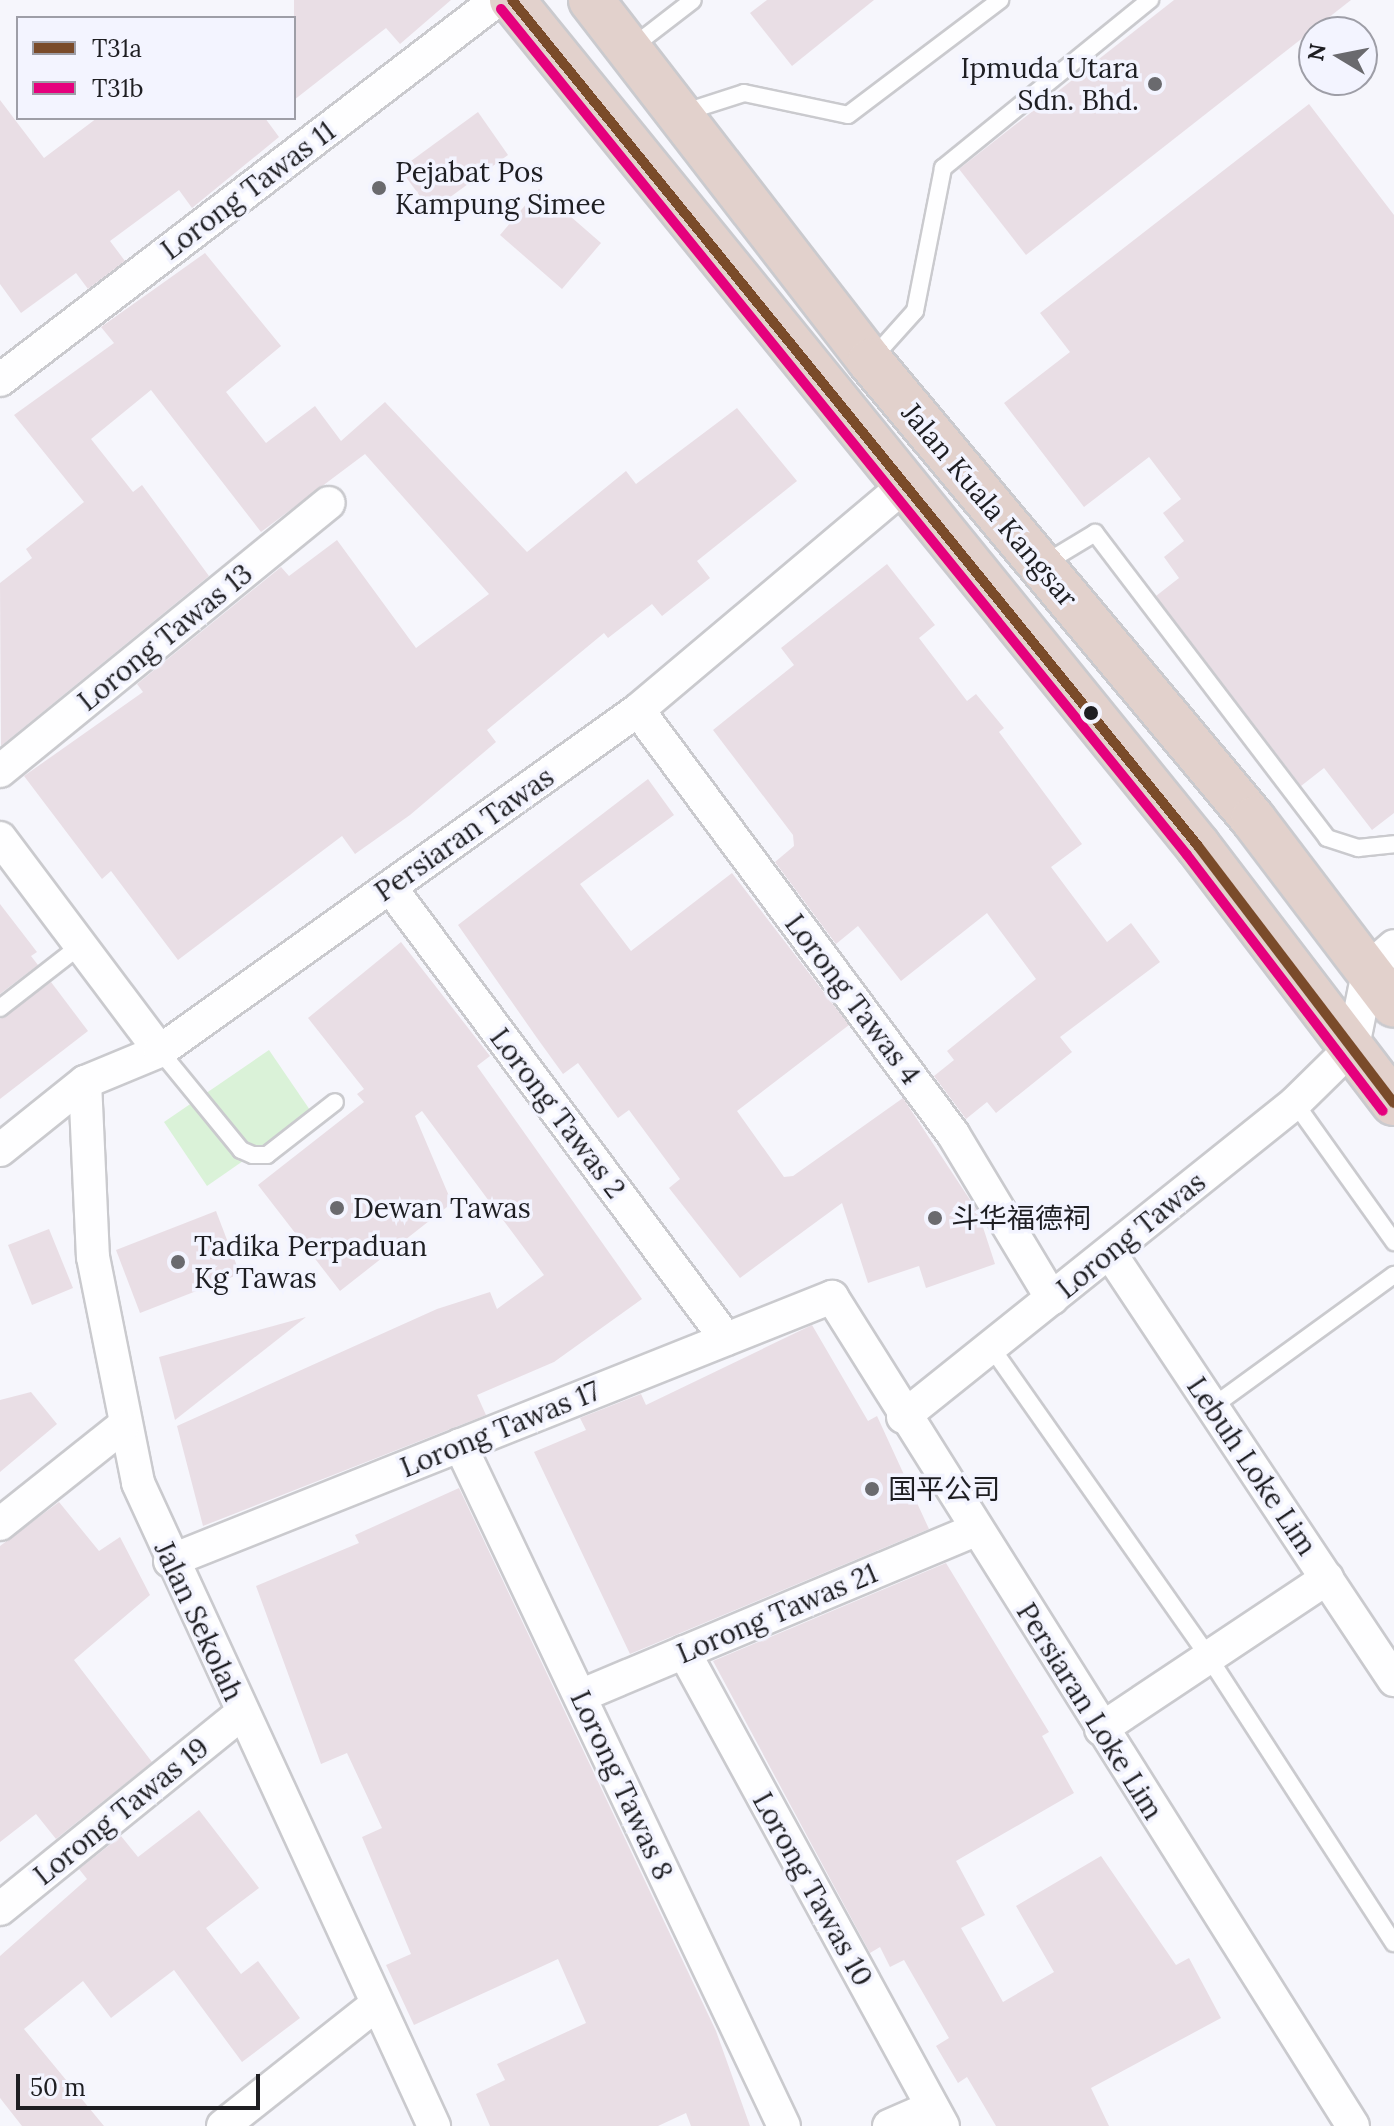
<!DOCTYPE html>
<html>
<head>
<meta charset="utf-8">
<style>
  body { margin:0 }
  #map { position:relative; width:1394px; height:2126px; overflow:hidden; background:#f6f6fc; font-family:Lora,"Noto Sans SC",serif }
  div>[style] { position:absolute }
  .green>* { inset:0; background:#daf2d8 }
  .building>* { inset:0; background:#e9dee5 }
  .roads { filter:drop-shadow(2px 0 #cacace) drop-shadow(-2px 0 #cacace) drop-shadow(0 2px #cacace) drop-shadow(0 -2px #cacace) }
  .lane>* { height:16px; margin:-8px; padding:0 8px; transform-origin:8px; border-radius:8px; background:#fefeff }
  .street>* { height:32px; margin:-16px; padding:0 16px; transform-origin:16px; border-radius:16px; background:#fefeff }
  .highway>* { height:44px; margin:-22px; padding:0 22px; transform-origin:22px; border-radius:22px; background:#e2d1cc }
  .bus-1>* { height:10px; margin:-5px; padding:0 5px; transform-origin:5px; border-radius:5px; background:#7a4b2a }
  .bus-2>* { height:10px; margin:-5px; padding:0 5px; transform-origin:5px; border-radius:5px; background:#e5007d }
  .dots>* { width:22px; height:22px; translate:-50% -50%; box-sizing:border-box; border:4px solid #f3f4ff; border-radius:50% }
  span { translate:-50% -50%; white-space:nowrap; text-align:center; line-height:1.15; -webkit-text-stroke:7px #f3f4ff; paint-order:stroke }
  .poi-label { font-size:28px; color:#1e1e22 }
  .right { translate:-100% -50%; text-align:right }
  .left { translate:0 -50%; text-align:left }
  .street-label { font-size:28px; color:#1e1e22 }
  .legend { position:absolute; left:16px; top:16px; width:280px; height:104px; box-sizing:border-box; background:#f3f4ff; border:2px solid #9e9ea7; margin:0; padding:10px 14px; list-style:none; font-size:24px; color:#1e1e22 }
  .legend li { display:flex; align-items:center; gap:16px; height:40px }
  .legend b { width:40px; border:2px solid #9e9ea7 }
  .north { position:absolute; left:1298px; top:16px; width:80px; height:80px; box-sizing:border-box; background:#f3f4ff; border:2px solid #9e9ea7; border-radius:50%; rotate:280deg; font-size:22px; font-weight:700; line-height:32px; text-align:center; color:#1e1e22 }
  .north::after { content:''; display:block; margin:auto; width:28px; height:36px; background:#6a6a6e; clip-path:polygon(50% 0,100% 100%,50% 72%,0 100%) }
  .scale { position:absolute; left:16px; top:2074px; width:244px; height:36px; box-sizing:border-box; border:4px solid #1e1e22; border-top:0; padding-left:10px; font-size:24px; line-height:28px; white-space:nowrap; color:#1e1e22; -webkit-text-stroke:6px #f3f4ff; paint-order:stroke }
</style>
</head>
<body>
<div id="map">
  <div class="green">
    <div style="clip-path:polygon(269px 1050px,312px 1113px,207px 1186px,164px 1122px)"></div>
  </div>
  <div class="building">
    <div style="clip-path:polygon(294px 0,451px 0,400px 44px,386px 28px,294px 100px)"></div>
    <div style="clip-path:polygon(767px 0,874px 0,792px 66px,750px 13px)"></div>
    <div style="clip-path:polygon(1174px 0,1351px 0,1026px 255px,959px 169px)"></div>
    <div style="clip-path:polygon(0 100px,44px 158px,97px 118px,265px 118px,279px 137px,192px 208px,179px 190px,110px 241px,125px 261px,88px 289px,76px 273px,21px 313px,0 284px)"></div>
    <div style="clip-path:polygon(1309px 104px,1394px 215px,1394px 813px,1372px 830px,1324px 768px,1301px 786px,1156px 596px,1179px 578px,1164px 557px,1184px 541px,1163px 513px,1181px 499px,1149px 457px,1084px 507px,1004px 403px,1070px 352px,1040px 313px)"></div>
    <div style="clip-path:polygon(478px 112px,508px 155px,431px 211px,400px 169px)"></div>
    <div style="clip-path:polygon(539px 189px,601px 243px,562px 289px,500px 235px)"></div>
    <div style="clip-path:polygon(205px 253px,281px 346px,226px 392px,266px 443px,315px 406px,341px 441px,385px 402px,527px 552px,626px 471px,636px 484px,737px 408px,797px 481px,697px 561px,710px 578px,662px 616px,652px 604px,608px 638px,604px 633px,487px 730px,496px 742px,410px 815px,355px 854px,342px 836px,178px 960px,111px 871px,102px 879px,24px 776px,143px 692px,137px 684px,281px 567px,289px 576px,337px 540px,416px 648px,489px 594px,365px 454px,261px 532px,151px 390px,91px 439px,133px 492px,142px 485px,209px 576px,1px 746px,0 583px,32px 558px,26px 549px,84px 502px,14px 415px,114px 343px,101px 327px)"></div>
    <div style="clip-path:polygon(887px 564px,935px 625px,919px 638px,967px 701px,976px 694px,1004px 728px,999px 732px,1082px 844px,1051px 867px,1107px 942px,1131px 923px,1160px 962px,1060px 1037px,1072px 1052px,996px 1113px,987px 1102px,966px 1119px,934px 1076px,954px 1060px,947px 1051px,1036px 979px,987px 913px,901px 981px,858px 926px,836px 944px,775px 862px,794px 846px,793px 835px,713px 730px,794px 665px,781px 648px)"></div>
    <div style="clip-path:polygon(648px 779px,674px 815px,580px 884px,631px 951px,732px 873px,849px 1025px,737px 1111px,784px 1177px,793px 1176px,903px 1098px,978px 1212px,995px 1264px,926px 1288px,919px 1266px,868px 1283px,842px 1203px,740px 1278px,669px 1188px,680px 1179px,629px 1110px,618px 1118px,578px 1063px,563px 1074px,537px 1038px,458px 925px)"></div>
    <div style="clip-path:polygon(0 904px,37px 952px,31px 956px,38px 965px,0 994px)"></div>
    <div style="clip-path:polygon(401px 942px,490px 1056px,477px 1066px,642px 1299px,554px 1362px,477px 1395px,486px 1415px,203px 1526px,177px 1426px,437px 1309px,490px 1292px,497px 1309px,544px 1275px,422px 1111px,415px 1116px,452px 1203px,340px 1291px,258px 1185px,364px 1102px,357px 1094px,364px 1089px,308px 1018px)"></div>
    <div style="clip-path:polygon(51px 982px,88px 1031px,0 1099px,0 1019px)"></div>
    <div style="clip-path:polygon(216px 1211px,240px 1274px,140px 1313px,116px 1250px)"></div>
    <div style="clip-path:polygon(49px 1229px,73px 1288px,32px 1305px,8px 1245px)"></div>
    <div style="clip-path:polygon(306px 1317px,175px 1420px,159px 1357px)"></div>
    <div style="clip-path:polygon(812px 1325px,868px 1421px,877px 1416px,929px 1529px,630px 1654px,534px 1452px,586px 1430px,580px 1418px,641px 1394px,646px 1405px)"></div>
    <div style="clip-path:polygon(31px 1392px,57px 1424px,0 1472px,0 1400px)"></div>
    <div style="clip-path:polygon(459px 1488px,716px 2031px,750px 2126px,691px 2126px,686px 2113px,658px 2126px,490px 2126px,476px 2094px,505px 2080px,497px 2064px,586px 2023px,558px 1959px,414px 2025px,386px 1965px,411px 1954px,362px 1837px,382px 1828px,347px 1753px,321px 1764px,256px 1586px,359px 1543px,355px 1535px)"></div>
    <div style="clip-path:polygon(59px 1502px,99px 1551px,120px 1537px,150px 1595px,74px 1660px,152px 1762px,56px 1839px,36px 1814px,0 1842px,0 1546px)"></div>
    <div style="clip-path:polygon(946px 1563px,1049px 1732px,1042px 1736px,1074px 1793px,956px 1861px,985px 1915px,961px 1928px,1003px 2002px,1054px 1972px,1016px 1906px,1101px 1856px,1176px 1965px,1189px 1958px,1221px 2018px,1091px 2088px,1109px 2126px,996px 2126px,967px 2077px,958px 2083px,936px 2046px,949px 2038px,904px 1960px,890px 1967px,880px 1947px,870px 1953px,713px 1661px)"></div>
    <div style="clip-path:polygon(199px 1810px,259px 1888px,206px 1928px,241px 1974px,258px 1961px,300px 2018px,242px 2062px,174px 1970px,111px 2018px,83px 1981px,24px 2029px,104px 2126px,22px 2126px,0 2098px,0 1956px,87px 1879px,79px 1869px,121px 1836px,138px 1857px)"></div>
  </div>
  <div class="roads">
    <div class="lane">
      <div style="left:631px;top:48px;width:78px;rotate:-37.7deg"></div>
      <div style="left:682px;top:113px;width:65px;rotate:-17.9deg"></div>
      <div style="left:744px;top:93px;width:106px;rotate:11.9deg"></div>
      <div style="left:848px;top:115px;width:191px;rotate:-37.1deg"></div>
      <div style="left:871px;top:360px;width:66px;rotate:-48.1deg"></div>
      <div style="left:915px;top:311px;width:146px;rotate:-78.9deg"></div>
      <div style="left:943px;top:168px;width:267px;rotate:-39.1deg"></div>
      <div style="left:1042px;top:565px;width:62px;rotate:-31.1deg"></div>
      <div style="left:1095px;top:533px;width:383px;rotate:52.7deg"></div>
      <div style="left:1327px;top:838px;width:33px;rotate:18deg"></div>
      <div style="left:1358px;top:848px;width:36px;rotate:-6deg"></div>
      <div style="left:0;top:1008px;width:103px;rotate:-37.9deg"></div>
      <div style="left:160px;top:1051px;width:128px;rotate:50.7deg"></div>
      <div style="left:241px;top:1150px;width:13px;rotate:23deg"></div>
      <div style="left:253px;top:1155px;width:14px"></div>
      <div style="left:267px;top:1155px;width:86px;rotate:-37.9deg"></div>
      <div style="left:1295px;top:1103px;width:171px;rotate:54.5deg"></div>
      <div style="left:991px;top:1347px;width:378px;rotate:54.9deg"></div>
      <div style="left:1208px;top:1656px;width:342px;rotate:57.1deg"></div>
      <div style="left:1212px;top:1407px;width:225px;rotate:-36deg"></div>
    </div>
    <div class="street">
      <div style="left:0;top:380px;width:626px;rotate:-37.4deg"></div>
      <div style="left:638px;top:710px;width:528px;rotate:53.39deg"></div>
      <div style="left:953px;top:1134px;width:192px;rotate:59deg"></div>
      <div style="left:0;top:771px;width:424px;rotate:-39.2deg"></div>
      <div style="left:0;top:838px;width:266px;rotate:53.1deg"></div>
      <div style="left:390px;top:887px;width:563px;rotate:53.37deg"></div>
      <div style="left:85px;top:1082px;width:175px;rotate:87.4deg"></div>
      <div style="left:93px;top:1257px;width:230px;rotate:78.7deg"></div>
      <div style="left:138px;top:1483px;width:708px;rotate:65.28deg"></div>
      <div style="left:0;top:1150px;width:109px;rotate:-38.7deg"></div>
      <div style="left:85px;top:1082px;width:81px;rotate:-22.5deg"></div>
      <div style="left:160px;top:1051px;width:587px;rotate:-35.5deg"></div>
      <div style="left:638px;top:710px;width:351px;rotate:-40.1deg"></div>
      <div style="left:1110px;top:1253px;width:513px;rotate:56.37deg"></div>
      <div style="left:903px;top:1417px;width:502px;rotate:-38.7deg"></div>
      <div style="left:1295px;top:1103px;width:81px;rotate:-44.5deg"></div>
      <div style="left:1353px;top:1046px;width:80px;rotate:-78.4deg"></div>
      <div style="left:1369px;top:968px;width:33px;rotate:-41deg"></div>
      <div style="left:460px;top:1445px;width:754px;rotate:64.56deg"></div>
      <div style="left:0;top:1524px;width:157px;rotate:-38.5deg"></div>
      <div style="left:170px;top:1561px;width:713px;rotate:-21.74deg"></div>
      <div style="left:832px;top:1297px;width:979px;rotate:57.85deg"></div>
      <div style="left:684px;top:1652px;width:540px;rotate:61.35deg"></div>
      <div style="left:580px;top:1696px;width:428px;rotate:-22.8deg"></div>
      <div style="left:1101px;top:1729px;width:272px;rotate:-33.7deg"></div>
      <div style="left:0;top:1909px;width:311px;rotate:-39deg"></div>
      <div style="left:223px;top:2126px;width:196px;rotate:-38.4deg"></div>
      <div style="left:889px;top:2126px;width:47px;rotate:-23.8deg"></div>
    </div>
    <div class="highway">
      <div style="left:512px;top:0;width:1089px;rotate:50.96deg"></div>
      <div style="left:1198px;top:846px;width:323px;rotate:52.7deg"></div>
      <div style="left:591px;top:0;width:456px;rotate:52.3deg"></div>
      <div style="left:870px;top:361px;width:597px;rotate:50.1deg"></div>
      <div style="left:1253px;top:819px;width:233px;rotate:52.8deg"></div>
    </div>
  </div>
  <div class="bus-1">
    <div style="left:512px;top:0;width:1089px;rotate:50.96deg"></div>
    <div style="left:1198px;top:846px;width:323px;rotate:52.7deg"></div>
  </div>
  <div class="bus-2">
    <div style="left:501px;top:9px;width:1089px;rotate:50.96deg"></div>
    <div style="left:1187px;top:855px;width:322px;rotate:52.6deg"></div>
  </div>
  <div class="dots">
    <div style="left:1155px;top:84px;background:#6a6a6e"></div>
    <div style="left:379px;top:188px;background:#6a6a6e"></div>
    <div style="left:1091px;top:713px;background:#1e1e22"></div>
    <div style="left:337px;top:1208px;background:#6a6a6e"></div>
    <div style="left:935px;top:1218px;background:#6a6a6e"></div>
    <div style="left:178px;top:1262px;background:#6a6a6e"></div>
    <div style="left:872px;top:1489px;background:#6a6a6e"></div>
  </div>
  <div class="poi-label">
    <span class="right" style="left:1139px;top:84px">Ipmuda Utara<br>Sdn. Bhd.</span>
    <span class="left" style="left:395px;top:188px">Pejabat Pos<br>Kampung Simee</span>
    <span class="left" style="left:353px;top:1208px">Dewan Tawas</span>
    <span class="left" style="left:951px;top:1218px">斗华福德祠</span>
    <span class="left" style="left:194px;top:1262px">Tadika Perpaduan<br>Kg Tawas</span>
    <span class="left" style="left:888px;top:1489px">国平公司</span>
  </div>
  <div class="street-label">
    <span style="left:248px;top:190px;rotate:-37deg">Lorong Tawas 11</span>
    <span style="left:990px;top:505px;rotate:50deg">Jalan Kuala Kangsar</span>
    <span style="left:165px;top:637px;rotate:-39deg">Lorong Tawas 13</span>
    <span style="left:464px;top:834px;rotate:-35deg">Persiaran Tawas</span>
    <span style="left:853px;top:999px;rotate:53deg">Lorong Tawas 4</span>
    <span style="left:558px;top:1113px;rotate:53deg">Lorong Tawas 2</span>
    <span style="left:1131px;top:1235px;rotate:-39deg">Lorong Tawas</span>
    <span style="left:500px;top:1429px;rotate:-22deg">Lorong Tawas 17</span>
    <span style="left:1252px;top:1466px;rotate:56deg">Lebuh Loke Lim</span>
    <span style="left:777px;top:1613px;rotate:-23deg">Lorong Tawas 21</span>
    <span style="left:199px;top:1621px;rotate:65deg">Jalan Sekolah</span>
    <span style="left:1090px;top:1711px;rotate:58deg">Persiaran Loke Lim</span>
    <span style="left:622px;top:1785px;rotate:65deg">Lorong Tawas 8</span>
    <span style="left:121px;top:1811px;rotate:-39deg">Lorong Tawas 19</span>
    <span style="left:813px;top:1889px;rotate:61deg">Lorong Tawas 10</span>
  </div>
  <ul class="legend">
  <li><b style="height:10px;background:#7a4b2a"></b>T31a</li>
  <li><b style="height:10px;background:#e5007d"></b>T31b</li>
  </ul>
  <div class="north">N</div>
  <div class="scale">50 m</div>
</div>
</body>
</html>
